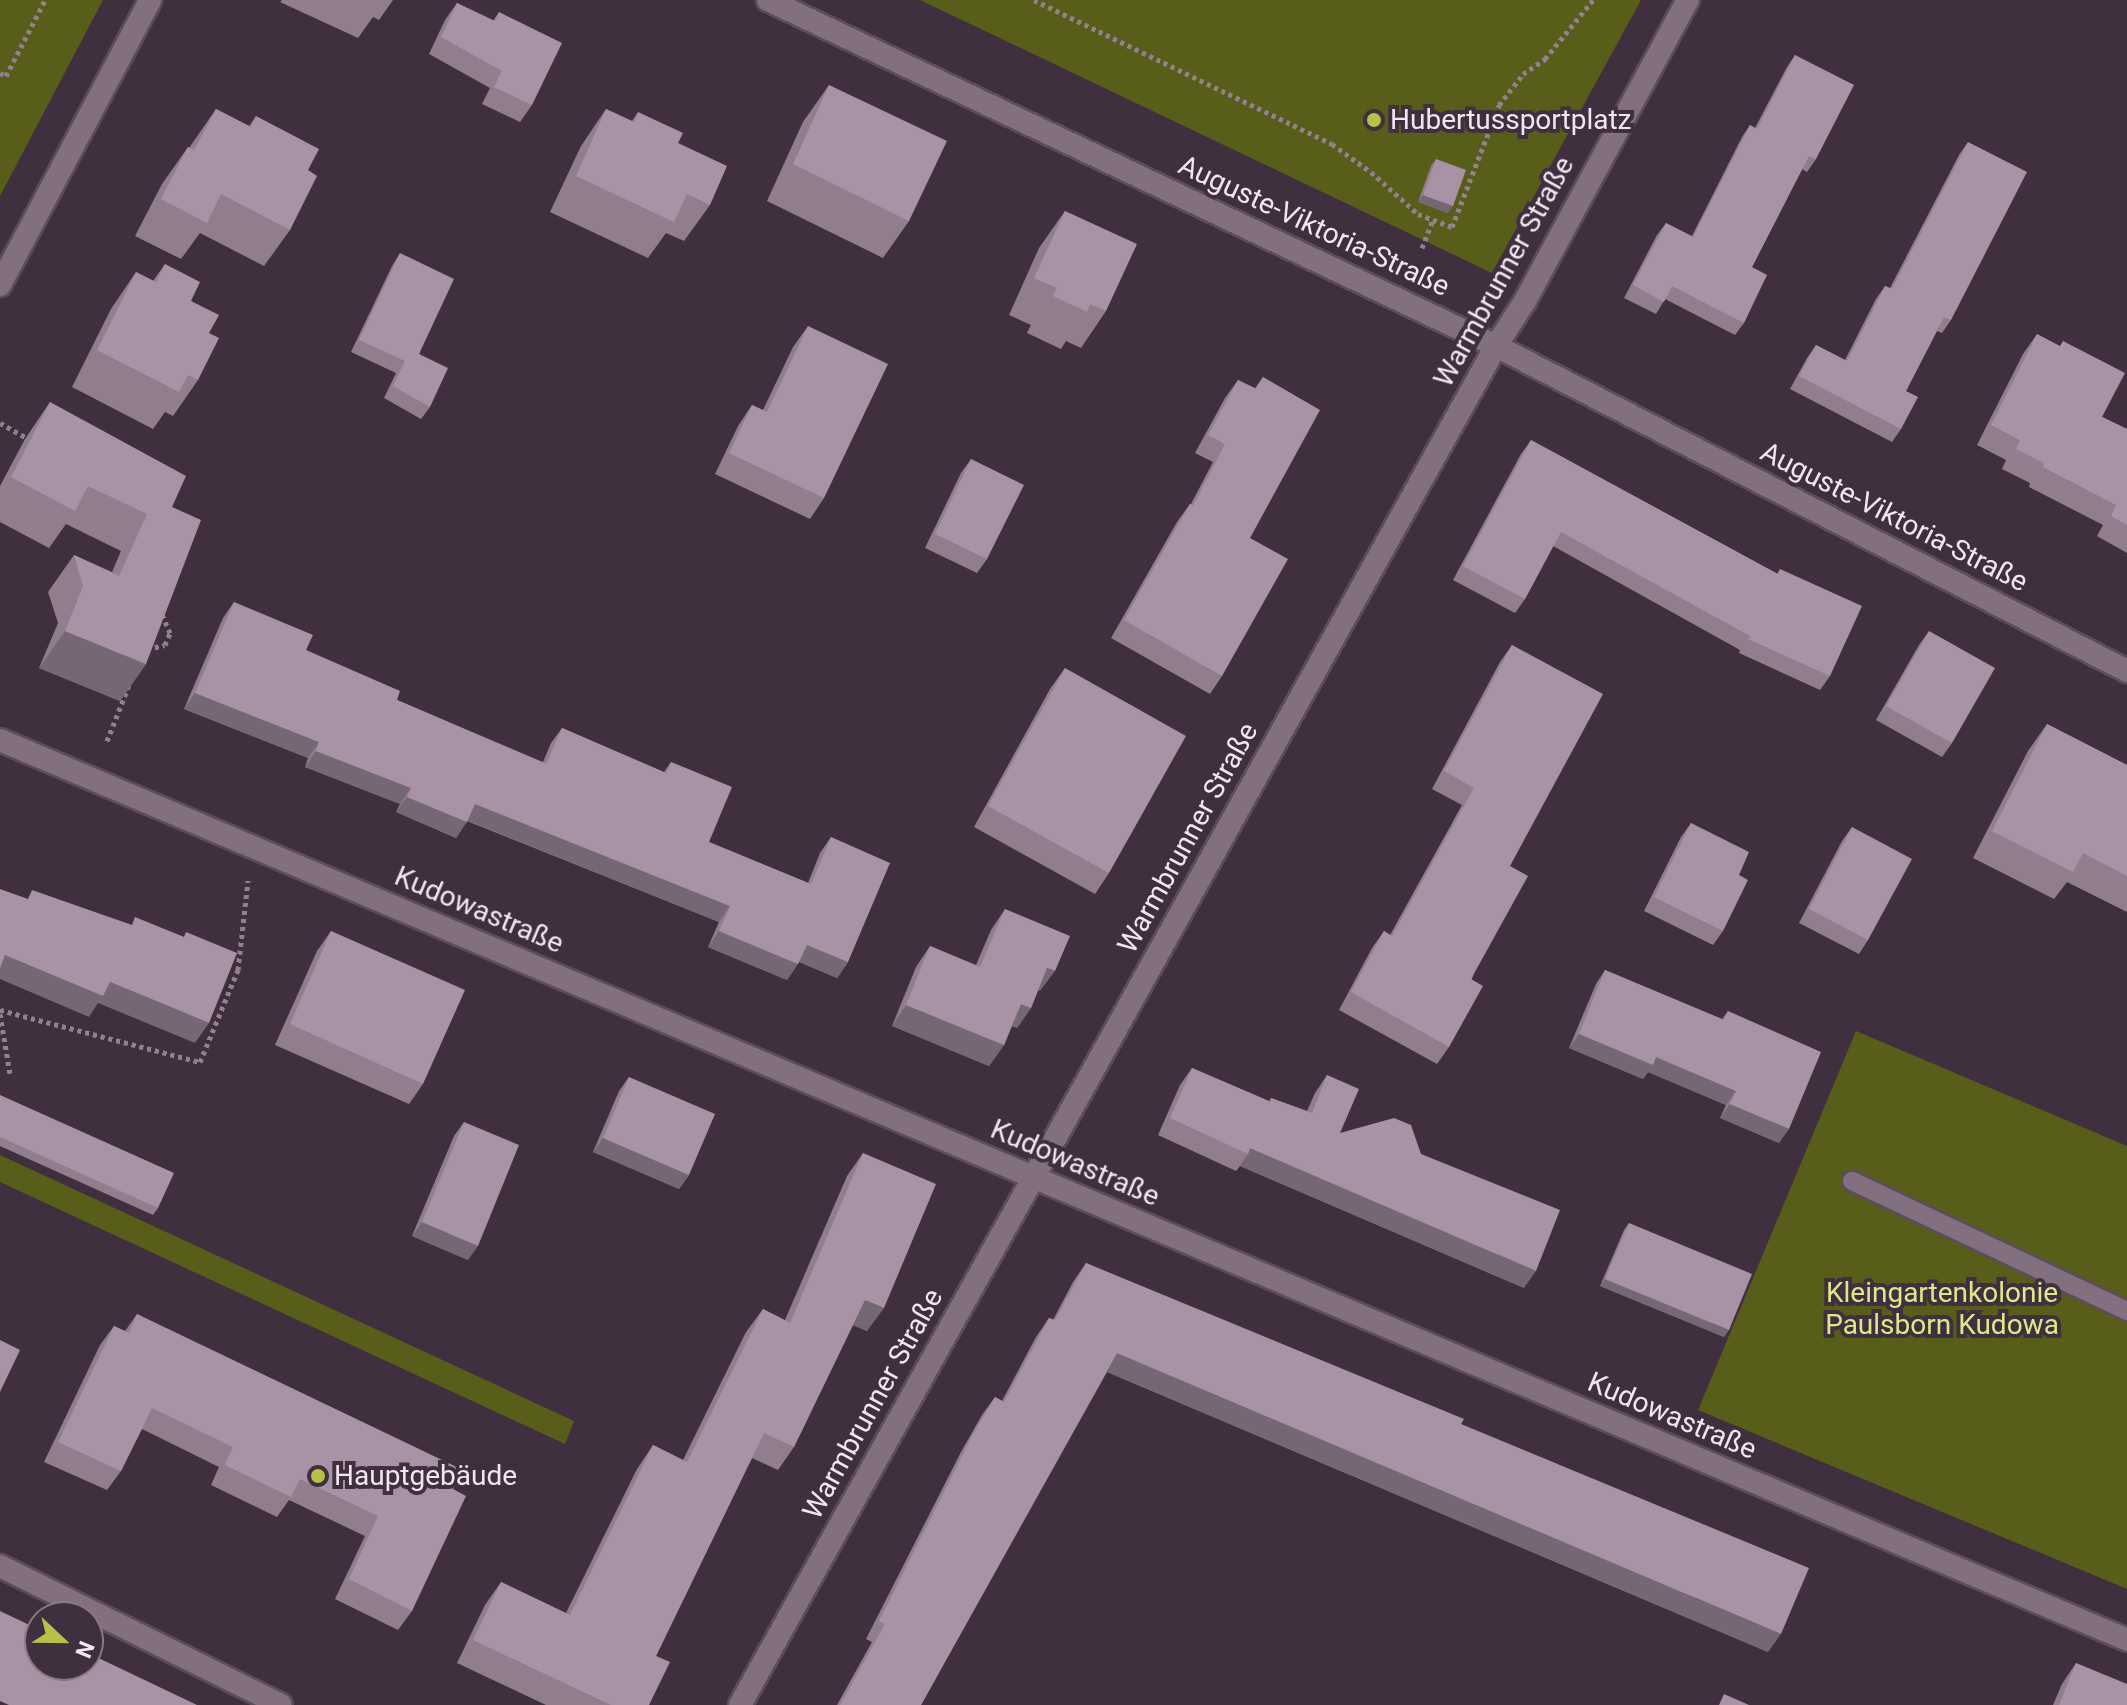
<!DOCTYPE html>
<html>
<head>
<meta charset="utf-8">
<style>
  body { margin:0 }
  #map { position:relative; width:2127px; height:1705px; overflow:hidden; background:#402f3e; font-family:Roboto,sans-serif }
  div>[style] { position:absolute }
  .green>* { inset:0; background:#595d1a }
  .path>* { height:5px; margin-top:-2.5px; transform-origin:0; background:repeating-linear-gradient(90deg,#90828f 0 4px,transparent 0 8px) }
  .roads { filter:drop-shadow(2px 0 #5b4d5a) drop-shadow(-2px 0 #5b4d5a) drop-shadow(0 2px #5b4d5a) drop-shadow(0 -2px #5b4d5a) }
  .service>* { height:18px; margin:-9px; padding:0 9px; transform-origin:9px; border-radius:9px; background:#826f80 }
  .minor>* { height:22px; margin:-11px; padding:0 11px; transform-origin:11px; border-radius:11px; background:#826f80 }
  .wall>* { inset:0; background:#907e8e }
  .shaded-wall>* { inset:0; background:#756774 }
  .building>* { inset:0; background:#a793a5 }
  .dots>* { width:22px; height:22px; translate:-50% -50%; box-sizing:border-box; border:4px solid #402f3e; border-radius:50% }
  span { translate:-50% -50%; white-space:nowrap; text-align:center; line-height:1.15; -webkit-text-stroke:8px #402f3e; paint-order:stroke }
  .poi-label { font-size:28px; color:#f1e7f0 }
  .left { translate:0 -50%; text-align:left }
  .street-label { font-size:28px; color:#f1e7f0 }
  .park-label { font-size:28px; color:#dfe888 }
  .north { position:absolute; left:24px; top:1601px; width:80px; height:80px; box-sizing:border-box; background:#402f3e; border:2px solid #877985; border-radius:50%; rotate:112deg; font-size:22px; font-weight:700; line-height:32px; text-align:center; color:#f1e7f0 }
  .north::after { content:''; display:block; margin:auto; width:28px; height:36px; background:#b8c147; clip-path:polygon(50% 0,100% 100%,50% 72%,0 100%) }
</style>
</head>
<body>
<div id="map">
  <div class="green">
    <div style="clip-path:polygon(0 0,103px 0,0 196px)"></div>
    <div style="clip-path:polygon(920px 0,1641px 0,1492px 273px)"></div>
    <div style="clip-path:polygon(1856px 1031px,2127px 1146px,2127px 1589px,1698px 1410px)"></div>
    <div style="clip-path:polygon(0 1155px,574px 1421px,565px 1444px,0 1182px)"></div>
  </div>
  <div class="path">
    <div style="left:1034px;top:0;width:331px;rotate:25.8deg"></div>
    <div style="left:1332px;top:144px;width:48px;rotate:35.7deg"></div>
    <div style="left:1371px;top:172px;width:63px;rotate:41.8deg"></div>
    <div style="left:1418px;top:214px;width:36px;rotate:21deg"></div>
    <div style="left:1452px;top:227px;width:131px;rotate:-68.9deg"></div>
    <div style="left:1499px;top:105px;width:39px;rotate:-52deg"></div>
    <div style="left:1523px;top:74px;width:27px;rotate:-34deg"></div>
    <div style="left:1545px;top:59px;width:76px;rotate:-50.9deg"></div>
    <div style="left:0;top:73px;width:7px;rotate:27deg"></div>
    <div style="left:6px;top:76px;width:85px;rotate:-62.8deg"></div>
    <div style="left:1422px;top:248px;width:30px;rotate:-69deg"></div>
    <div style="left:0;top:423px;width:35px;rotate:29deg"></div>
    <div style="left:147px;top:649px;width:18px;rotate:-13deg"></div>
    <div style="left:165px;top:645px;width:13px;rotate:-67deg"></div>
    <div style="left:170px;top:633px;width:23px;rotate:-113deg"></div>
    <div style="left:107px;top:741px;width:60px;rotate:-68.6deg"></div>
    <div style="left:0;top:1010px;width:207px;rotate:14.6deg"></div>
    <div style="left:200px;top:1062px;width:100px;rotate:-67.6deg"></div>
    <div style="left:238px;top:970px;width:90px;rotate:-83.6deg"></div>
    <div style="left:0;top:1014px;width:61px;rotate:80.5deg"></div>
  </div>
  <div class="roads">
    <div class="service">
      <div style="left:1852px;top:1181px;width:304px;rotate:25.3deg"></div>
    </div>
    <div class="minor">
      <div style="left:768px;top:0;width:806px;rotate:25.42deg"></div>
      <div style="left:1496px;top:346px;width:710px;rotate:27.25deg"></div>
      <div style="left:0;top:285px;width:322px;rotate:-62.2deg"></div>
      <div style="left:0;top:740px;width:2310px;rotate:22.93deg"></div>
      <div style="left:0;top:1566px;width:313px;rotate:26.3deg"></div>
      <div style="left:740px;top:1705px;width:1555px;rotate:-60.91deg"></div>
      <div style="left:1496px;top:346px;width:54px;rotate:-57.2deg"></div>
      <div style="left:1525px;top:301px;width:342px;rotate:-61.6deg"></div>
    </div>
  </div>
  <div class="wall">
    <div style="clip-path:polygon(282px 0,393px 0,379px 20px,373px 17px,358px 38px,280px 2px)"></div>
    <div style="clip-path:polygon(457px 3px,493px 21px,499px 12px,532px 105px,520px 122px,482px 104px,490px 88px,429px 54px,445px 20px)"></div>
    <div style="clip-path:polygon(1795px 55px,1816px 159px,1807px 172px,1802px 169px,1752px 267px,1744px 323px,1735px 335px,1665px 299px,1656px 314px,1624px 298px,1657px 235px,1666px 223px,1692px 236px,1742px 137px,1750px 125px,1755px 128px,1787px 67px)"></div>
    <div style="clip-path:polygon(829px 85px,909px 221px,883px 258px,767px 201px,803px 122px)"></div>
    <div style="clip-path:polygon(216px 109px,249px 126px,256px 116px,308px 170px,290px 230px,264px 266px,200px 233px,181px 259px,135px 236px,162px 184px,188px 147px,189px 148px)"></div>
    <div style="clip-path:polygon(606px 109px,632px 121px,638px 112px,678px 143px,710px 205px,684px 241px,666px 233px,648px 258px,550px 212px,581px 146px)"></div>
    <div style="clip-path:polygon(1968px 142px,1951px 320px,1942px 333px,1937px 331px,1906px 391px,1901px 429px,1892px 442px,1790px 389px,1807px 358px,1816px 345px,1845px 360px,1876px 299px,1885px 286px,1890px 288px,1959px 155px)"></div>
    <div style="clip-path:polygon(1436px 159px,1448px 213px,1418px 202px,1431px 166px)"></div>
    <div style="clip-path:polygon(1065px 211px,1106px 311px,1081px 348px,1066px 341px,1061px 349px,1027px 333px,1031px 325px,1009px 315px,1039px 248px)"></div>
    <div style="clip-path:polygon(400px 253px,430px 407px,421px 419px,384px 398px,396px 373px,351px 352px,392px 266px)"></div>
    <div style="clip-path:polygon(165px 264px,191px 301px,209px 333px,198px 380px,173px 416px,165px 412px,153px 429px,72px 387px,111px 309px,136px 272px,153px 281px)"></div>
    <div style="clip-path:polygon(808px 326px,824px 498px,810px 519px,715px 474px,738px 426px,752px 405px,763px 410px,793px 347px)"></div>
    <div style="clip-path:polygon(2037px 334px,2102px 417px,2127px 429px,2127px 553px,2097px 536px,2103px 525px,2029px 487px,2030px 483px,2002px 469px,2006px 460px,1977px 445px,2023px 354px)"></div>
    <div style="clip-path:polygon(1263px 377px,1250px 538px,1222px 676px,1210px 694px,1111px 638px,1177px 522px,1190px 504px,1191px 504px,1213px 462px,1195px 453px,1225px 398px,1238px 380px,1255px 388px)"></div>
    <div style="clip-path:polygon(50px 402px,172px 507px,146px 664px,120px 701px,39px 668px,58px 623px,48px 592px,74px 555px,112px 572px,121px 551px,66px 524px,49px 548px,0 522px,0 486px,25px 439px)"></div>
    <div style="clip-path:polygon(1531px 440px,1777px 574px,1780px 569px,1830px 676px,1820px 690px,1739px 653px,1740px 650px,1553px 546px,1525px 599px,1515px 613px,1453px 580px,1521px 454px)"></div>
    <div style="clip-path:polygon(971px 459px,987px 559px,977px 573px,925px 548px,961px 473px)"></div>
    <div style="clip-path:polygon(234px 602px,306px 650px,397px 700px,543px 762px,551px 743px,562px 728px,664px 772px,671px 762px,709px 842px,808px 883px,820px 853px,831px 837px,848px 962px,837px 978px,799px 962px,787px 980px,708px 947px,719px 922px,467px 821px,456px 838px,396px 812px,400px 804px,305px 767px,308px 758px,184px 709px,223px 618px)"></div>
    <div style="clip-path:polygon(1929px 631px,1952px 743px,1942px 757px,1876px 720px,1919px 645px)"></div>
    <div style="clip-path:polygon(1512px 645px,1510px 866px,1449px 1047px,1437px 1064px,1339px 1010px,1372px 948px,1384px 931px,1390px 935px,1462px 805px,1432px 789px,1500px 662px)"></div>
    <div style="clip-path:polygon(1065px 668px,1109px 873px,1095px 894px,974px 827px,1050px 689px)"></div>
    <div style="clip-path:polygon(2047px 724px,2127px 765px,2127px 912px,2067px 882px,2054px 899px,1973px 858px,2028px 751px)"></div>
    <div style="clip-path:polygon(1691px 823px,1739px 875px,1723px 931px,1713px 945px,1644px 911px,1681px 837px)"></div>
    <div style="clip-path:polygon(1852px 827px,1868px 940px,1859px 954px,1799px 923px,1842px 841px)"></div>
    <div style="clip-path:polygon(1005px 909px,1040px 991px,1038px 990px,1031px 1008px,1017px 1028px,1012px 1026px,1004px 1045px,989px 1066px,892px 1026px,916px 967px,930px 946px,976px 965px,991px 930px)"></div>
    <div style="clip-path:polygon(331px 931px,423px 1084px,409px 1104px,275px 1045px,317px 951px)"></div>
    <div style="clip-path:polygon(1605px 970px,1722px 1019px,1728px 1011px,1779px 1143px,1720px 1118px,1726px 1105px,1648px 1072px,1643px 1079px,1569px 1048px,1596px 984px)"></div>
    <div style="clip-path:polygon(1192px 1068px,1269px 1101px,1271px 1098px,1307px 1111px,1315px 1093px,1327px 1075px,1340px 1133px,1421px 1154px,1524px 1288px,1240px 1166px,1236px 1171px,1158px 1135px,1180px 1085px)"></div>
    <div style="clip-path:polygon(629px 1077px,689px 1175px,679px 1189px,593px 1152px,619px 1091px)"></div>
    <div style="clip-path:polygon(0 1095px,158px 1208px,153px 1215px,0 1146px)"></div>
    <div style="clip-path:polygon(464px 1122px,468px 1260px,412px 1236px,454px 1136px)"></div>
    <div style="clip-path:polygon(863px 1153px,867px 1331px,853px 1325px,794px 1447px,778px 1470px,752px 1458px,656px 1656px,649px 1705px,546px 1705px,457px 1663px,485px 1605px,501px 1582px,566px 1613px,637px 1469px,653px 1445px,683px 1460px,746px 1332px,763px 1309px,785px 1320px,847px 1176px)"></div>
    <div style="clip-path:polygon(1629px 1223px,1724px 1337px,1600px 1286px,1624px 1230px)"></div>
    <div style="clip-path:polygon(1086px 1263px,1461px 1424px,1768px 1652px,1107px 1372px,921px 1705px,837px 1705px,872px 1642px,866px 1639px,961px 1452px,982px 1415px,995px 1397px,1002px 1401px,1036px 1337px,1049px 1318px,1053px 1320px,1073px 1282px)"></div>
    <div style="clip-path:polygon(137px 1314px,453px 1489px,412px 1611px,398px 1630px,335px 1599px,365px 1536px,289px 1500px,277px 1517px,211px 1485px,219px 1467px,142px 1429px,121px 1471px,107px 1490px,44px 1462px,100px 1345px,114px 1326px,125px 1331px)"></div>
    <div style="clip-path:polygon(2076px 1663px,2127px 1705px,2053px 1705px,2062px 1684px)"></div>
  </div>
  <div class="shaded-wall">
    <div style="clip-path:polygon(1423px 195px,1453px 206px,1448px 213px,1418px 202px)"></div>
    <div style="clip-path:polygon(65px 631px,146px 664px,120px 701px,39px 668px)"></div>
    <div style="clip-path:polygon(195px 693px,319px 742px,308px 758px,184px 709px)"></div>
    <div style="clip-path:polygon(316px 751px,411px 788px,400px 804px,305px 767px)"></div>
    <div style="clip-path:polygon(407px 797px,467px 822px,456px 838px,396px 812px)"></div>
    <div style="clip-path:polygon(475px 804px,730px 906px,719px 922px,464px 819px)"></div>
    <div style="clip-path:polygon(719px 931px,798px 964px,787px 980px,708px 947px)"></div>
    <div style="clip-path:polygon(807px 945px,848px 962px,837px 978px,796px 960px)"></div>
    <div style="clip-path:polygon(5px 955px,110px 982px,209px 1023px,195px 1043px,98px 1003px,89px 1017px,0 979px,0 963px)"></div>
    <div style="clip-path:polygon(1047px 968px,1055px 971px,1040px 991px,1033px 988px)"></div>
    <div style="clip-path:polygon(1021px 1004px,1031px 1008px,1017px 1028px,1007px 1024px)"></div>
    <div style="clip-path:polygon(906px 1005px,1004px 1045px,989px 1066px,892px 1026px)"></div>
    <div style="clip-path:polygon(1579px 1034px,1656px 1057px,1736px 1091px,1726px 1105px,1648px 1072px,1643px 1079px,1569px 1048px)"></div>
    <div style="clip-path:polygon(1730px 1104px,1789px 1129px,1779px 1143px,1720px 1118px)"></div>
    <div style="clip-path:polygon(603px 1138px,689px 1175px,679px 1189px,593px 1152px)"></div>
    <div style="clip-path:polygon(1250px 1148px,1536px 1271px,1524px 1288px,1240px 1166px,1248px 1154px)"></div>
    <div style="clip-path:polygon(422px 1222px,478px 1246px,468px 1260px,412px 1236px)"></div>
    <div style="clip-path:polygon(1605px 1279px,1729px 1330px,1724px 1337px,1600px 1286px)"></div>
    <div style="clip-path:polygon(865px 1300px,884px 1308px,867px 1331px,848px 1323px)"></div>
    <div style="clip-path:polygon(1117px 1353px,1781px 1634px,1768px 1652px,1105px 1371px)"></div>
  </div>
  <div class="building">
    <div style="clip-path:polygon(457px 3px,495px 21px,499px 12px,562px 43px,532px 105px,494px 87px,502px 71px,441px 37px)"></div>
    <div style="clip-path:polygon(1795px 55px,1854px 85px,1816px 159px,1809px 156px,1752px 267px,1767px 275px,1744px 323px,1672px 286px,1664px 302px,1633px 285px,1666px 223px,1693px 237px,1750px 125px,1757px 129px)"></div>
    <div style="clip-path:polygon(829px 85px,947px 141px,909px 221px,793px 164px)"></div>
    <div style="clip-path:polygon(216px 109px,251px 127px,256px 116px,319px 149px,308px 170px,317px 176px,290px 230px,221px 194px,207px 223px,161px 199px,188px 147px,194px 150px)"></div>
    <div style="clip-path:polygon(606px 109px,634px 122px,638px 112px,683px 133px,678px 143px,727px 166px,710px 205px,687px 194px,674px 222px,576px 176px)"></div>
    <div style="clip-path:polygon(1968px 142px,2027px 172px,1951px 320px,1944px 317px,1906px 391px,1918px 397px,1901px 429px,1799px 376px,1816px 345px,1847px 361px,1885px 286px,1892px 289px)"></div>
    <div style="clip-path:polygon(1436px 159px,1466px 170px,1453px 206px,1423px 195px)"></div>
    <div style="clip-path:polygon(1065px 211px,1137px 244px,1106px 311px,1090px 304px,1087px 312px,1053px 296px,1057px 288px,1034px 278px)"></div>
    <div style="clip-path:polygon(400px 253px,454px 279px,419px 354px,448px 368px,430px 407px,393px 386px,405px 361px,359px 340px)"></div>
    <div style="clip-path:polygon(165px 264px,200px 282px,191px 301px,219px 315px,209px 333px,219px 338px,198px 380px,188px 375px,179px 392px,97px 350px,136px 272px,156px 282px)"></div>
    <div style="clip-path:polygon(808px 326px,888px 364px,824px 498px,729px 453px,752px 405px,767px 412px)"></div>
    <div style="clip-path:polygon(2037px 334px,2060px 346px,2063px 341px,2125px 373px,2102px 417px,2127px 429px,2127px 525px,2111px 516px,2116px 505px,2043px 467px,2044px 463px,2016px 449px,2020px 440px,1991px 425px)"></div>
    <div style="clip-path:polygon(1263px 377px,1320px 410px,1250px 538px,1288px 559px,1222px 676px,1124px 620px,1190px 504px,1193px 506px,1225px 444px,1208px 435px,1238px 380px,1256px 389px)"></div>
    <div style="clip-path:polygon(50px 402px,186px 476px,172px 507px,201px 520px,146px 664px,65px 631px,83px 586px,74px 555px,119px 576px,147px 514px,88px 486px,75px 511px,11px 477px)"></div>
    <div style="clip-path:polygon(1531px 440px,1778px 574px,1780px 569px,1862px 606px,1830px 676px,1748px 639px,1750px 636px,1561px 532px,1525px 599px,1463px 566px)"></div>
    <div style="clip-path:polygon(971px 459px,1024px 485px,987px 559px,935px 534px)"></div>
    <div style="clip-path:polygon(234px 602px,313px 635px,306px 650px,400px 691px,397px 700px,546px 764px,562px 728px,666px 773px,671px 762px,732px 787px,709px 842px,811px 884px,831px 837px,890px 863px,848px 962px,807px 945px,798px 964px,719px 931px,730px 906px,475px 804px,467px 822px,407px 797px,411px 788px,316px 751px,319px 742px,195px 693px)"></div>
    <div style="clip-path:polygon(1929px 631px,1995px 668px,1952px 743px,1886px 706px)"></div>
    <div style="clip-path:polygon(1512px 645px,1603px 694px,1510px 866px,1528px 876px,1471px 979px,1483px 986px,1449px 1047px,1351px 992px,1384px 931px,1392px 936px,1474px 788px,1444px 771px)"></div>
    <div style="clip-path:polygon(1065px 668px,1186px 736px,1109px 873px,988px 806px)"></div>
    <div style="clip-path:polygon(2047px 724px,2127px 765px,2127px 876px,2083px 853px,2073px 872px,1992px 831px)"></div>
    <div style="clip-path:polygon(1691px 823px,1749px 852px,1739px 875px,1748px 880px,1723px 931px,1654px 897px)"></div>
    <div style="clip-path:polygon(1852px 827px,1912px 859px,1868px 940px,1809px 909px)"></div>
    <div style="clip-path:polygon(0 889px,28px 899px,32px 890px,132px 925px,135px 917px,184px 937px,186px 932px,237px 953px,209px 1023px,110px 982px,103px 996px,5px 955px,0 968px)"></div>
    <div style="clip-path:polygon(1005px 909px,1070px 936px,1055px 971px,1047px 968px,1031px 1008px,1021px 1004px,1004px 1045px,906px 1005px,930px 946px,980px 967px)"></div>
    <div style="clip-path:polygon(331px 931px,465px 990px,423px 1084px,290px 1024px)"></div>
    <div style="clip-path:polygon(1605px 970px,1724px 1020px,1728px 1011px,1821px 1052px,1789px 1129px,1730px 1104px,1736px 1091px,1656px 1057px,1653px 1065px,1579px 1034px)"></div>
    <div style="clip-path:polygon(1192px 1068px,1271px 1102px,1271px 1098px,1312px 1113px,1327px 1075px,1359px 1089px,1340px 1133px,1394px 1118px,1411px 1125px,1421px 1154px,1560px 1210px,1536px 1271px,1250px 1148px,1248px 1154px,1170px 1118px)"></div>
    <div style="clip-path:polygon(629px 1077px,715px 1114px,689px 1175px,603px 1138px)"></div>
    <div style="clip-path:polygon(0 1095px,174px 1173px,158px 1208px,0 1137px)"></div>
    <div style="clip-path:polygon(464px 1122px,519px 1145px,478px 1246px,422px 1222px)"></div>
    <div style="clip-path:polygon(863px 1153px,936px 1184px,884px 1308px,865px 1300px,794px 1447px,764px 1433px,656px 1656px,670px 1662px,649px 1705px,611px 1705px,473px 1640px,501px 1582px,570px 1615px,653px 1445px,687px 1462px,763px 1309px,790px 1323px)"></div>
    <div style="clip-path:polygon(1629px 1223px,1752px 1274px,1729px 1330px,1605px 1279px)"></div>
    <div style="clip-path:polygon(1086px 1263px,1464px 1419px,1461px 1424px,1809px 1568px,1781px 1634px,1117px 1353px,921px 1705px,840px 1705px,885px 1624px,879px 1621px,973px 1434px,995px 1397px,1004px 1402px,1049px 1318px,1055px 1320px)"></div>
    <div style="clip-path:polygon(137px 1314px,463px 1470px,453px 1489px,466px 1496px,412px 1611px,349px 1579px,378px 1516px,300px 1479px,291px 1497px,225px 1465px,233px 1447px,152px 1408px,121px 1471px,58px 1442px,114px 1326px,129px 1333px)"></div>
    <div style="clip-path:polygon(0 1340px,20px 1350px,0 1392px)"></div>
    <div style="clip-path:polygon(0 1611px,40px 1630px,40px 1665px,88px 1665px,88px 1653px,197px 1705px,9px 1705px,0 1701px)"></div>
    <div style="clip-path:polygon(2076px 1663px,2127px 1684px,2127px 1705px,2059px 1705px)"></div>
    <div style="clip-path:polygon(1724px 1694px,1749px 1705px,1719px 1705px)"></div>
  </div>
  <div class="dots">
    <div style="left:1374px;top:120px;background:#b8c147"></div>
    <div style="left:318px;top:1476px;background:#b8c147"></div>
  </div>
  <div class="poi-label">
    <span class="left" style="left:1390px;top:120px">Hubertussportplatz</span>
    <span class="left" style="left:334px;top:1476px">Hauptgebäude</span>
  </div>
  <div class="street-label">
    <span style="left:1314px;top:226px;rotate:25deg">Auguste-Viktoria-Straße</span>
    <span style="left:1504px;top:272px;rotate:-61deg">Warmbrunner Straße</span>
    <span style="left:1894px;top:517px;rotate:27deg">Auguste-Viktoria-Straße</span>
    <span style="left:1188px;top:838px;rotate:-61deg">Warmbrunner Straße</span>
    <span style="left:479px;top:910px;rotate:23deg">Kudowastraße</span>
    <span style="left:1075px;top:1163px;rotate:23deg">Kudowastraße</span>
    <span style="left:873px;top:1404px;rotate:-61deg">Warmbrunner Straße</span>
    <span style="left:1672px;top:1416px;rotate:23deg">Kudowastraße</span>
  </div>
  <div class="park-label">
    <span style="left:1942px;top:1309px">Kleingartenkolonie<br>Paulsborn Kudowa</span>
  </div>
  <div class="north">N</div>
</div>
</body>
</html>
